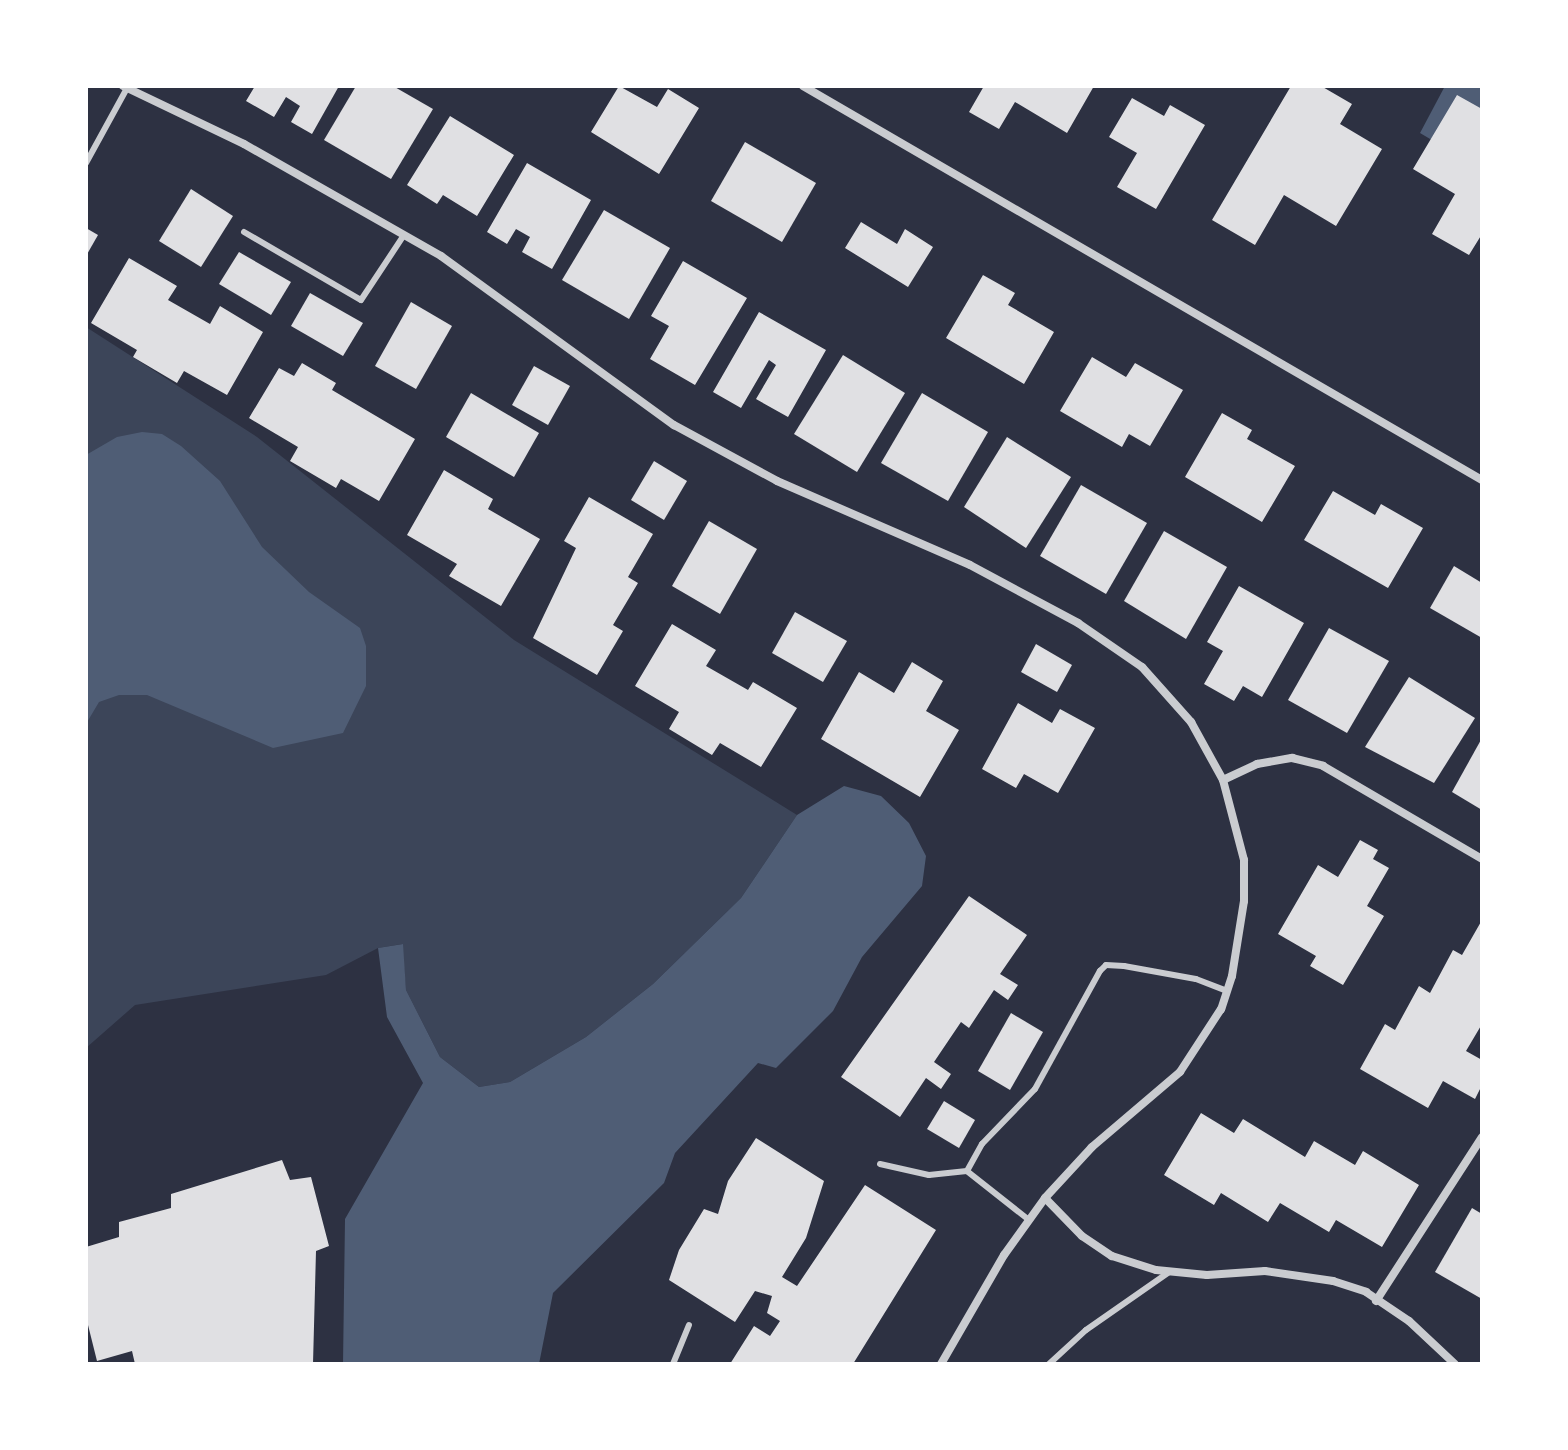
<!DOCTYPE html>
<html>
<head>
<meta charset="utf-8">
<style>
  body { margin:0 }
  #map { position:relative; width:1568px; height:1450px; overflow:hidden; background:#2d3142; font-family:Merriweather,serif }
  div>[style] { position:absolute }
  .green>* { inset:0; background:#3c4559 }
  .water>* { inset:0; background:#4f5d75 }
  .building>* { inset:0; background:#e0e0e3 }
  .service>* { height:6px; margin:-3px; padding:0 3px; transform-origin:3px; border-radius:3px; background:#caccd0 }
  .minor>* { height:8px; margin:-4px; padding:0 4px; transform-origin:4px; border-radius:4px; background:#caccd0 }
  span { translate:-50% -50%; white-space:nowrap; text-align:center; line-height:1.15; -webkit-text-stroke:6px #fff; paint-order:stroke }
  .frame { position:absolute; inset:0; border:88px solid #fff; pointer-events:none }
</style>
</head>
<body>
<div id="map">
  <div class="green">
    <div style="clip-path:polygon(86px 327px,257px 437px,514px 640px,797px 815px,741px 898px,653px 984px,586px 1037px,510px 1082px,479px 1087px,440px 1057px,406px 990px,402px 944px,378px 948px,326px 975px,135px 1005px,86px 1048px)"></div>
  </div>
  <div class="water">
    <div style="clip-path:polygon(1445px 86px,1482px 86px,1482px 149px,1474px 165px,1420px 133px)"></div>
    <div style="clip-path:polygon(142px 432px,162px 434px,181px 446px,220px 481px,262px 547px,309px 592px,360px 628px,366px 646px,366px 686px,343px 733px,273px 748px,147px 695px,119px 695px,99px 702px,86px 724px,86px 455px,117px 437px)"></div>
    <div style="clip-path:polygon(844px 786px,881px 796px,909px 823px,926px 856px,922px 886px,862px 957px,833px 1011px,776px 1068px,758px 1063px,675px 1153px,664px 1183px,553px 1293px,539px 1364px,343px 1364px,345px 1219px,423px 1083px,387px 1017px,378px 948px,403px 944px,406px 990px,440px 1057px,479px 1087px,510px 1082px,586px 1037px,653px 984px,741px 898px,797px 815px)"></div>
  </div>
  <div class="building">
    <div style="clip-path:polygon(255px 86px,339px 86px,312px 134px,291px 122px,300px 106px,286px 97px,274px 117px,246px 101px)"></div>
    <div style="clip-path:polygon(356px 86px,393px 86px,433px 109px,391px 179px,324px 140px)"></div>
    <div style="clip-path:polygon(619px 86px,657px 107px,668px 89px,699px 108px,659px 174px,591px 132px)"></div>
    <div style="clip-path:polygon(984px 86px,1094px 86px,1067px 133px,1015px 102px,999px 129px,969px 112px)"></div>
    <div style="clip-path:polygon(1291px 86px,1321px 86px,1352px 104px,1340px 124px,1382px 149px,1336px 226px,1284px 195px,1255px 245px,1212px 220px)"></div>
    <div style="clip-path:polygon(1457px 95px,1482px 109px,1482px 234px,1469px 255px,1432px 234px,1455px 194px,1413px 169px)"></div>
    <div style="clip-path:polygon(1132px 98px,1164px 116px,1170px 105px,1205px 125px,1156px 209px,1117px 187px,1137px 153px,1109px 137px)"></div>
    <div style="clip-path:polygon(450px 116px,514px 155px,477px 216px,443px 195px,437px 204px,407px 185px)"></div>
    <div style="clip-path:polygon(745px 142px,816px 183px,782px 242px,711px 201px)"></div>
    <div style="clip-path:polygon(527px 163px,591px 200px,552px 269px,522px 252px,530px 237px,516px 229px,507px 244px,487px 232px)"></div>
    <div style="clip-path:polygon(191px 189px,233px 216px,201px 267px,159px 241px)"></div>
    <div style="clip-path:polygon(604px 210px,670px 248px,629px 319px,562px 280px)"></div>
    <div style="clip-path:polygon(861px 222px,897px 244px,905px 229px,933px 247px,908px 287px,845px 248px)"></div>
    <div style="clip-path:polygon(86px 228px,98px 235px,86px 256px)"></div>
    <div style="clip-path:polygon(239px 252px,291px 282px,271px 315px,219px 284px)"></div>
    <div style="clip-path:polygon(129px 258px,177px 286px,168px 300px,210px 324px,220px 306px,263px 332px,227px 395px,184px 371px,177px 383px,133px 357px,137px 350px,91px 323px)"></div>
    <div style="clip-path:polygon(683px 261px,747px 298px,695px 385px,650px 359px,669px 326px,651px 316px)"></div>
    <div style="clip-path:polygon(983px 275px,1015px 293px,1008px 305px,1054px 332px,1024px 384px,946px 338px)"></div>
    <div style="clip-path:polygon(310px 293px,363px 323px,343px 356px,291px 326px)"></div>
    <div style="clip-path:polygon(411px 302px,452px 326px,416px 389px,375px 366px)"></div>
    <div style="clip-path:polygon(759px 312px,826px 350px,788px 417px,756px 399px,776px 365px,769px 360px,741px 408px,713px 392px)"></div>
    <div style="clip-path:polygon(843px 355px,905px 393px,857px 472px,794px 434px)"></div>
    <div style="clip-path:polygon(1092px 357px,1126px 377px,1135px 363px,1183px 390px,1150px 446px,1129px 434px,1122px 447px,1060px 411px)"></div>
    <div style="clip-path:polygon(302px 363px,336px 383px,332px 390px,415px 439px,379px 501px,341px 479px,336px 488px,290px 461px,298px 447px,249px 418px,279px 368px,294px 376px)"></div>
    <div style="clip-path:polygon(534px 366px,570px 386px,548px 425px,512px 405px)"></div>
    <div style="clip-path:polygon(471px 393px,539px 433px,514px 477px,446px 437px)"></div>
    <div style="clip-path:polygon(922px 393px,988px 432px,948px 501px,881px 463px)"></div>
    <div style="clip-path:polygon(1222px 413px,1252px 430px,1247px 439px,1295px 466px,1262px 522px,1185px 477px)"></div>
    <div style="clip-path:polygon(1007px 437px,1071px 477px,1026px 548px,964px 507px)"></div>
    <div style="clip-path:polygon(654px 461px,687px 481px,664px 520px,631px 500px)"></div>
    <div style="clip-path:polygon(444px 470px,493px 499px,488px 509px,540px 539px,501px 606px,449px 576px,457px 564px,407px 535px)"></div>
    <div style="clip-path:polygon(1081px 485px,1147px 523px,1106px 594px,1040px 556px)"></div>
    <div style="clip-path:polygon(1333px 491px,1375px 515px,1381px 504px,1423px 528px,1388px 588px,1304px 540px)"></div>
    <div style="clip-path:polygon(589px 497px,653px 534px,628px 577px,638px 583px,613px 625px,623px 631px,597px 675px,533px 638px,576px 548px,564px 541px)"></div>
    <div style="clip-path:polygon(709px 521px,757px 549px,720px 614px,672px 586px)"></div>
    <div style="clip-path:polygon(1164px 531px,1227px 567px,1186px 639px,1124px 601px)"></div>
    <div style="clip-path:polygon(1454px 566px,1482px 583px,1482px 638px,1430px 608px)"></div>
    <div style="clip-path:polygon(1239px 586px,1304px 623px,1262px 697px,1243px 686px,1234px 701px,1204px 684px,1223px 651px,1207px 642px)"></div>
    <div style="clip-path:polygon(795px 612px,847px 641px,823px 682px,772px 653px)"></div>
    <div style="clip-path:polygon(672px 624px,716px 650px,706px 666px,748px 690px,753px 682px,797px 708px,761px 767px,720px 743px,712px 755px,669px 729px,679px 712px,635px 686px)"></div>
    <div style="clip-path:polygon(1329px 628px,1389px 661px,1347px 733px,1288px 700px)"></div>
    <div style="clip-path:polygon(1036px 644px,1072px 665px,1057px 692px,1021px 672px)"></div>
    <div style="clip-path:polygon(912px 662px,943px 681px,926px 711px,959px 730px,920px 797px,821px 739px,859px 672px,894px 693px)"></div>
    <div style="clip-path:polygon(1409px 677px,1475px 718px,1434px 783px,1365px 747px)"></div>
    <div style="clip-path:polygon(1018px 703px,1052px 723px,1060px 709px,1095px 728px,1058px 793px,1024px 774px,1016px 788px,982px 769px)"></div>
    <div style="clip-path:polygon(1482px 738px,1482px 810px,1452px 792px)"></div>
    <div style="clip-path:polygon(1360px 840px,1378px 850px,1373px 859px,1389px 868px,1367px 906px,1384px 916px,1343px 985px,1310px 966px,1316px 956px,1278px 934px,1318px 865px,1338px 877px)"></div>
    <div style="clip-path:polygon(969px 896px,1027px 935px,1000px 974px,1018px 985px,1008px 1000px,994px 990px,969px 1028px,961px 1022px,934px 1062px,951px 1074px,941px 1089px,926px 1078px,900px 1117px,841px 1077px)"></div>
    <div style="clip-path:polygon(1482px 920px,1482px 1024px,1466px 1051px,1482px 1060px,1482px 1085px,1475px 1099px,1443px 1081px,1428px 1108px,1360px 1069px,1385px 1024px,1395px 1030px,1419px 986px,1430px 993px,1453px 950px,1462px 955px)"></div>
    <div style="clip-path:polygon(1011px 1013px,1043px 1032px,1010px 1090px,978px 1071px)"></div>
    <div style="clip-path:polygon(944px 1101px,975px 1120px,959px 1148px,927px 1129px)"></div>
    <div style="clip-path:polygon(1201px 1113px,1234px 1133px,1243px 1119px,1305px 1157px,1314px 1141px,1355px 1165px,1363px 1151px,1419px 1185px,1382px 1247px,1336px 1220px,1329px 1232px,1280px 1203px,1268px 1222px,1221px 1193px,1214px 1205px,1164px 1175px)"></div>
    <div style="clip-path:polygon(756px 1138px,824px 1181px,806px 1238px,782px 1277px,797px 1286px,865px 1185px,936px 1230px,853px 1364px,730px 1364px,754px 1326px,770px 1336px,780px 1321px,767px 1313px,772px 1296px,755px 1291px,735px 1322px,669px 1280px,679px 1250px,704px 1209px,718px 1214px,728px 1181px)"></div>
    <div style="clip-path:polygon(282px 1160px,290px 1180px,311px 1177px,329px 1246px,316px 1251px,313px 1364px,135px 1364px,132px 1351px,97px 1361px,86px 1317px,86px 1247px,119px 1237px,119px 1222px,171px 1208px,171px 1194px)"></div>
    <div style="clip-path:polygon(1472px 1208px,1482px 1214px,1482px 1299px,1435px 1272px)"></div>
  </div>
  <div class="service">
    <div style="left:86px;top:163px;width:85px;rotate:-61.3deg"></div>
    <div style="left:244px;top:232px;width:135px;rotate:30.2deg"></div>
    <div style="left:361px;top:300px;width:78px;rotate:-56.5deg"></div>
    <div style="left:880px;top:1164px;width:50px;rotate:12.7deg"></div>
    <div style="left:929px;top:1175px;width:38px;rotate:-6deg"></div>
    <div style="left:1029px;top:1220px;width:79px;rotate:-141.7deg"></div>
    <div style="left:967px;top:1171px;width:31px;rotate:-61deg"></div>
    <div style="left:982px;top:1144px;width:76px;rotate:-46.1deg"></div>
    <div style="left:1035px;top:1089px;width:135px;rotate:-61.2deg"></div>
    <div style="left:1100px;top:971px;width:8px;rotate:-45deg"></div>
    <div style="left:1106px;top:965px;width:18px;rotate:3deg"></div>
    <div style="left:1124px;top:966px;width:73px;rotate:10.2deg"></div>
    <div style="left:1196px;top:979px;width:33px;rotate:21deg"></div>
    <div style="left:673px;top:1364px;width:42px;rotate:-67.7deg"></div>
    <div style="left:1049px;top:1364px;width:50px;rotate:-42.6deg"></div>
    <div style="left:1086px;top:1330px;width:101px;rotate:-34.9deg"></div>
  </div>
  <div class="minor">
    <div style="left:123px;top:86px;width:134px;rotate:25.6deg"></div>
    <div style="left:244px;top:144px;width:227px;rotate:29.6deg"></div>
    <div style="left:441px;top:256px;width:288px;rotate:36deg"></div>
    <div style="left:674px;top:425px;width:117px;rotate:28.5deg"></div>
    <div style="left:777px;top:481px;width:210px;rotate:23.5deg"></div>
    <div style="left:970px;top:565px;width:123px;rotate:28.2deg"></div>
    <div style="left:1078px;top:623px;width:78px;rotate:34.5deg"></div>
    <div style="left:1142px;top:667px;width:74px;rotate:48.3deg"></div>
    <div style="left:1191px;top:722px;width:66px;rotate:61.1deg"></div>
    <div style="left:1223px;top:780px;width:83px;rotate:75.3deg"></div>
    <div style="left:1244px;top:860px;width:41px;rotate:90deg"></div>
    <div style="left:1244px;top:901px;width:76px;rotate:99.1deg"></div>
    <div style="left:1232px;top:976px;width:35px;rotate:108deg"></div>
    <div style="left:1221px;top:1009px;width:75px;rotate:123.1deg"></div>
    <div style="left:1180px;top:1072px;width:116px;rotate:139.6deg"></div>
    <div style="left:1092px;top:1147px;width:69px;rotate:132.7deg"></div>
    <div style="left:1045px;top:1198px;width:70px;rotate:125.7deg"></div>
    <div style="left:1004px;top:1255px;width:126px;rotate:120deg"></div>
    <div style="left:803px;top:86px;width:785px;rotate:30.13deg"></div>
    <div style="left:1223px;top:780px;width:38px;rotate:-25deg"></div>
    <div style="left:1257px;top:764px;width:36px;rotate:-10deg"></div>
    <div style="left:1292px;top:758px;width:32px;rotate:14deg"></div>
    <div style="left:1323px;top:766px;width:184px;rotate:30.3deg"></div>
    <div style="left:1045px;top:1198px;width:53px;rotate:45.8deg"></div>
    <div style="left:1082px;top:1236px;width:36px;rotate:34deg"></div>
    <div style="left:1112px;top:1256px;width:46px;rotate:17.7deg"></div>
    <div style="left:1156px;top:1270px;width:51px;rotate:5.6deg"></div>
    <div style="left:1207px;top:1275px;width:58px;rotate:-3.9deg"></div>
    <div style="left:1265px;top:1271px;width:69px;rotate:8.4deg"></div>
    <div style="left:1333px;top:1281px;width:35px;rotate:18deg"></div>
    <div style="left:1366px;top:1292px;width:52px;rotate:34deg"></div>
    <div style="left:1409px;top:1321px;width:63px;rotate:43.1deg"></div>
    <div style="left:1376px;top:1301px;width:195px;rotate:-57.1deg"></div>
  </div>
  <div class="frame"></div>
</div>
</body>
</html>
